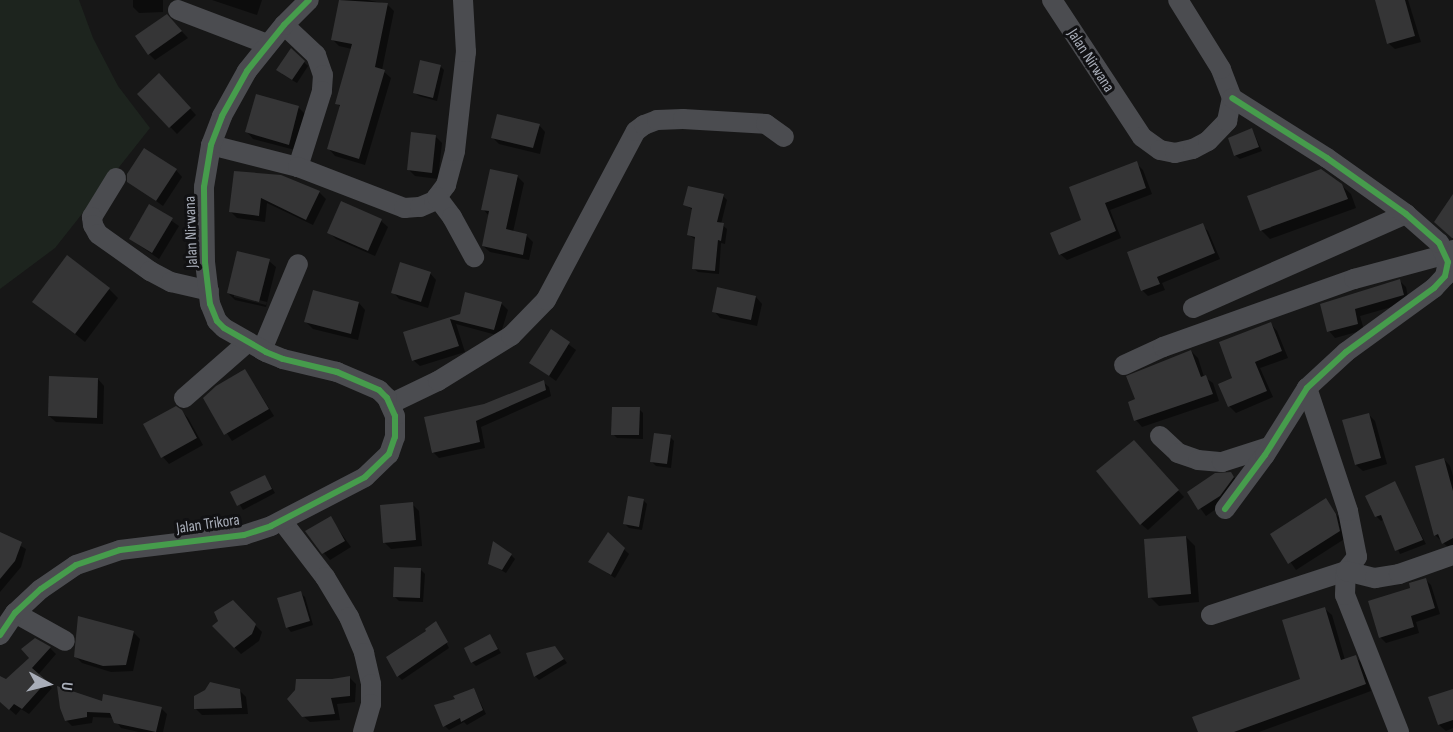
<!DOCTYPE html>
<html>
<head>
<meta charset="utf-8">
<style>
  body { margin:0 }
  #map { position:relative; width:1453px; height:732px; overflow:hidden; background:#171717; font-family:"Sofia Sans Condensed",sans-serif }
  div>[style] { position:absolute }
  .green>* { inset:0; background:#1d241e }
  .shadow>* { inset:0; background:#0007 }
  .building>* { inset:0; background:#353536 }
  .minor>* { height:20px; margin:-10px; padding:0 10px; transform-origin:10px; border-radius:10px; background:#4b4c50 }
  .cycleway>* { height:6px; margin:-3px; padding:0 3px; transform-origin:3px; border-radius:3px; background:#469c4c }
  span { translate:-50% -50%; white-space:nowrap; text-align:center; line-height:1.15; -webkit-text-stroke:6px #111113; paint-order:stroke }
  .street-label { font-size:16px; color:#a8adb8 }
  .north { position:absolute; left:18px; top:654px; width:60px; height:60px; -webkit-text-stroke:4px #111113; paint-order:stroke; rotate:97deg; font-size:16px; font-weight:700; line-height:24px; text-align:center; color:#a8adb8 }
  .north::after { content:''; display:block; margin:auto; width:21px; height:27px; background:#a8adb8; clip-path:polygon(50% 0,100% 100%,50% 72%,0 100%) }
</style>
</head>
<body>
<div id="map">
  <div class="green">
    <div style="clip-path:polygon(0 0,79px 0,93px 38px,118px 86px,150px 128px,55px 248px,0 289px)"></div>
  </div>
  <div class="shadow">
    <div style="clip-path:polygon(133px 0,163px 0,163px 12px,139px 13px,133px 7px)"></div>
    <div style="clip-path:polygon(212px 0,262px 0,257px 15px)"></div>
    <div style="clip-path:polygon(340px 0,367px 0,387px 4px,394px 11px,382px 70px,391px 78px,365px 165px,335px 156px,329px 149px,341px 108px,337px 103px,352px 49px,339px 46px,333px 40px)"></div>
    <div style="clip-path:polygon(1376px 0,1408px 0,1421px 42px,1395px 49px,1388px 43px)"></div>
    <div style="clip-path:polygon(173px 22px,188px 38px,155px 60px,149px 54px)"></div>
    <div style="clip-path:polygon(291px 50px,308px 66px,297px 83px,282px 74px)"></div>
    <div style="clip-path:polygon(440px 66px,444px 70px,437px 101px,419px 96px,414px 92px)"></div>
    <div style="clip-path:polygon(166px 82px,196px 115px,177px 134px,139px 94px)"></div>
    <div style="clip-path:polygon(257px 96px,299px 108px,305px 114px,295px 150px,253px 139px,247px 132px)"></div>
    <div style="clip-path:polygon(539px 125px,545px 132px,540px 154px,499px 144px,493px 138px)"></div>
    <div style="clip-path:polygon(1252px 129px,1262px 151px,1240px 159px,1235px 155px)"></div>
    <div style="clip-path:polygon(436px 137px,442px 143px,438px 179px,415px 176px,408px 169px)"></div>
    <div style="clip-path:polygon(1136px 163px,1143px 170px,1152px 194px,1110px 210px,1121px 238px,1067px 260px,1060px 254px,1083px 221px)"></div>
    <div style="clip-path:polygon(176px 170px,182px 177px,163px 206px,129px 181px)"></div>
    <div style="clip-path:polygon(236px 173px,319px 192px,326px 199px,313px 225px,267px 203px,265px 222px,237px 218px,231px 212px)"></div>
    <div style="clip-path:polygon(517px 176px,524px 183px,513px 232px,526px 235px,533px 242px,529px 260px,490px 252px,483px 246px,489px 216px,483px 209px)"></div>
    <div style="clip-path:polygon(1341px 185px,1351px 194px,1356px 208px,1270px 239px,1261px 230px)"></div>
    <div style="clip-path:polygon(723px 196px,727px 200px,721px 224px,727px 229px,725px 244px,721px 243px,719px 274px,698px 272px,693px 268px,696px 240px,689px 235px,693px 210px,685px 205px)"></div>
    <div style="clip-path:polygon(150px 206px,179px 226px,159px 259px,130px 239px)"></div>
    <div style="clip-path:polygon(381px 221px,388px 227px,375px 256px,336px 239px,329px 232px)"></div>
    <div style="clip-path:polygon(1202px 225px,1208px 231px,1220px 259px,1162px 283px,1165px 290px,1148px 296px,1142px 290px)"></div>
    <div style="clip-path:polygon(evenodd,269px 261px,276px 267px,266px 307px,235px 300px,228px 293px,269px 261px,234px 294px,267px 302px,266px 305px,234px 297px,234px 294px)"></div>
    <div style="clip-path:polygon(430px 273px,436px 280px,428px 308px,399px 299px,393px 292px)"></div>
    <div style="clip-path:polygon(1400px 281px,1406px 287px,1409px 302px,1360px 316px,1364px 330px,1335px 338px,1329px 331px,1322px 305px)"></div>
    <div style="clip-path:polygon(109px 289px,118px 298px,85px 342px,34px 301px)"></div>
    <div style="clip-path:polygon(756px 297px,762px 304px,757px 326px,720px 318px,714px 311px)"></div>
    <div style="clip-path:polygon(359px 303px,365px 310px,358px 340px,313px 329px,306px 322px)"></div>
    <div style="clip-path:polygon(501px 303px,508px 310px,500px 336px,456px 324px,465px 352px,420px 366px,413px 360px,405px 333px)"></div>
    <div style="clip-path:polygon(1271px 324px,1277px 331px,1288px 358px,1260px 368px,1273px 397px,1236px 413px,1229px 406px,1234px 379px)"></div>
    <div style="clip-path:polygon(551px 331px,576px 350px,556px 381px,531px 363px)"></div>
    <div style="clip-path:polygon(1191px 351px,1198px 358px,1204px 377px,1213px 383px,1219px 401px,1142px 427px,1136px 420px,1137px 400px)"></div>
    <div style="clip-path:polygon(245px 370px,274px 416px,232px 441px,204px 398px)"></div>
    <div style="clip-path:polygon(98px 379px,104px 386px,103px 424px,56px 422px,49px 416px)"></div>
    <div style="clip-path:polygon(543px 382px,549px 387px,551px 396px,481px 427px,485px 448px,439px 458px,433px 452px,484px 405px)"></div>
    <div style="clip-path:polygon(639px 409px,643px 413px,643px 439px,617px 438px,613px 434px)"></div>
    <div style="clip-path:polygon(181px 411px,188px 418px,203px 445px,169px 464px,163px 457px)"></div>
    <div style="clip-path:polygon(1368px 414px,1375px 421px,1387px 464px,1363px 471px,1356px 465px)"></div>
    <div style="clip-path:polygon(670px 437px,674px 441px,671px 468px,656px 466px,652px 462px)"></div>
    <div style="clip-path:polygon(1140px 448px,1184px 497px,1148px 530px,1141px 524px)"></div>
    <div style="clip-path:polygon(1444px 459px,1450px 466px,1453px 476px,1453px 548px,1450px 549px,1435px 535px)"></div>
    <div style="clip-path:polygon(1230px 473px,1237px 480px,1226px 502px,1206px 516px,1189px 493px)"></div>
    <div style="clip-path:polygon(265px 476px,275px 493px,243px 510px,232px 492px)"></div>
    <div style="clip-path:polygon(1394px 483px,1426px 544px,1400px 554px,1384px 519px,1381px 521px,1377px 517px,1367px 497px)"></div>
    <div style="clip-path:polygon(643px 500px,647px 504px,642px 530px,629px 528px,625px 524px)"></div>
    <div style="clip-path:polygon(1326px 500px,1343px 523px,1346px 538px,1296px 570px,1272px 535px)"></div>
    <div style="clip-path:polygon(412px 504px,419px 511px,422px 546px,391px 549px,384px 542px)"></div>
    <div style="clip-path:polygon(330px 518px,351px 547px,330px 560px,324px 553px)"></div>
    <div style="clip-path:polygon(0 534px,26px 549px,21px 567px,0 592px)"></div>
    <div style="clip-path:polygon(608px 534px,629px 554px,615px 578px,590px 562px)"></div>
    <div style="clip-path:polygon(1186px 537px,1195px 546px,1199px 602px,1159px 606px,1150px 597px)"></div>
    <div style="clip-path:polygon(511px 555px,515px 559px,506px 573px,489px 563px)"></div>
    <div style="clip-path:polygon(420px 569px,425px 574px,423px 602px,399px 601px,394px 596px)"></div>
    <div style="clip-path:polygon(1425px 579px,1431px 585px,1440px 614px,1416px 622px,1419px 633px,1386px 643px,1380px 637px,1412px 589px)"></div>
    <div style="clip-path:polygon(300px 593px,305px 597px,313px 625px,291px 632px,287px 627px)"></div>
    <div style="clip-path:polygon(232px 602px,262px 632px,259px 641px,241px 654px,214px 626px)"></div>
    <div style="clip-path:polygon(1325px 609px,1332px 615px,1345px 660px,1355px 657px,1362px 663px,1371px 691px,1259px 732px,1200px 732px,1302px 680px)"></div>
    <div style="clip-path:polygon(436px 623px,449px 648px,402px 680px,398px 676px)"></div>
    <div style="clip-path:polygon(133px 632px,140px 639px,133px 671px,111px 672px,82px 663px,75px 656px)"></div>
    <div style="clip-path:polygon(490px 636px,501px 653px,476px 666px,472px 662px)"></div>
    <div style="clip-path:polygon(50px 648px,56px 654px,38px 675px,52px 688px,29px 714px,21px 709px,16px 715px,0 701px,0 678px,6px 681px)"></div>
    <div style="clip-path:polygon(559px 652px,567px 663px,539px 680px,535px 676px)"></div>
    <div style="clip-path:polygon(350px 678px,356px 684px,355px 702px,337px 704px,340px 720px,310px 722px,303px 716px,333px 681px)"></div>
    <div style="clip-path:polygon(474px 689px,486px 714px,467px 725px,464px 722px,449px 730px,445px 726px,456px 700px)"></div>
    <div style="clip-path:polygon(239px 690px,246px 697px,248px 714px,202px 715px,196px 709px)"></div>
    <div style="clip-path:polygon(1453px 690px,1453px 728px,1446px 731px,1439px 725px)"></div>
    <div style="clip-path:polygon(103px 702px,161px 708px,167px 714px,163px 732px,139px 732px,121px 728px,114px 718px,93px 717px,92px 723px,72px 726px,66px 720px)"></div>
  </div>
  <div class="building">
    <div style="clip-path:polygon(339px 0,388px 3px,375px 67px,385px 70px,359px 159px,327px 149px,340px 105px,335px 104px,352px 44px,331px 40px)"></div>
    <div style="clip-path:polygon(1375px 0,1405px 0,1415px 36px,1387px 44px)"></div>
    <div style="clip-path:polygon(167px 14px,182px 31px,148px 55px,135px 36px)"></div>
    <div style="clip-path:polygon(291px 48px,305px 61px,292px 80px,276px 70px)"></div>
    <div style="clip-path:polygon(420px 60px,441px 65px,433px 98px,413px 93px)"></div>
    <div style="clip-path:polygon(159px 73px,191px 108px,169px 128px,137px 94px)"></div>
    <div style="clip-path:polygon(256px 94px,299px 106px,289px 145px,245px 132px)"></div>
    <div style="clip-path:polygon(497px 114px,540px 124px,533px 148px,491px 138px)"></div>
    <div style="clip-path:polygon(1252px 128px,1259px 147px,1234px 156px,1228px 138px)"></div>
    <div style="clip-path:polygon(411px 132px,436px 135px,432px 173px,407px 170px)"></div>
    <div style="clip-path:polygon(144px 148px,177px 169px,156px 201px,127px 182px,127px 174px)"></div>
    <div style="clip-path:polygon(1137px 161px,1146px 188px,1105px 203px,1116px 231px,1059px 255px,1050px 233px,1081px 220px,1069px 187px)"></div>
    <div style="clip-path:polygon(490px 169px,518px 175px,506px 229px,527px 234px,523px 255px,482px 246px,489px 211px,481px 210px)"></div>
    <div style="clip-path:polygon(1321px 169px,1342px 184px,1348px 199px,1260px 231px,1247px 196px)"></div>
    <div style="clip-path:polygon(234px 171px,281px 175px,320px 191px,306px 220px,261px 198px,259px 216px,229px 212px)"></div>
    <div style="clip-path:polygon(688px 186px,724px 194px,717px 222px,724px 223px,721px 241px,718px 240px,715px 271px,692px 269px,695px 237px,687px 235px,692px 208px,683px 205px)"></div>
    <div style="clip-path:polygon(1453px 194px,1453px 238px,1452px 238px,1434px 222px)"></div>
    <div style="clip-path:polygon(341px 201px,382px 219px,368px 251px,327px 233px)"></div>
    <div style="clip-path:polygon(149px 204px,173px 218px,152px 253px,129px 239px)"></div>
    <div style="clip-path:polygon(1203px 223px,1215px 253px,1157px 277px,1160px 284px,1141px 291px,1127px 252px)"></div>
    <div style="clip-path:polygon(237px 251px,270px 259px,259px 302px,227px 293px)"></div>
    <div style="clip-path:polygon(67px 255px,110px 288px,75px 334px,32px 302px)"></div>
    <div style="clip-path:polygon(400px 262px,431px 272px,421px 302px,391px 293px)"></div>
    <div style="clip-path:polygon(1400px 279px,1404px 295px,1355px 309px,1358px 324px,1327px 332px,1320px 304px)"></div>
    <div style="clip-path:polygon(717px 287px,756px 296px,751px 320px,712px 312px)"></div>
    <div style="clip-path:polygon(313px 290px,359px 302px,351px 334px,304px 322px)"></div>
    <div style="clip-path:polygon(465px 292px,502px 302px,494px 330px,450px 319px,459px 346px,412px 361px,403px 332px,460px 314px)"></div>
    <div style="clip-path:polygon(1271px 322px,1282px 351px,1255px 362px,1267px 391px,1228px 407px,1218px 384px,1232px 378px,1219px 342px)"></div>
    <div style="clip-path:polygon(551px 329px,570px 342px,549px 376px,529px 363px)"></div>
    <div style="clip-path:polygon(1191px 350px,1201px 377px,1206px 375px,1213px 394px,1134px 421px,1128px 402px,1135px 399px,1126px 376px)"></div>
    <div style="clip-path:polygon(245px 369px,269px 409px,224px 435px,203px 398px,216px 386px)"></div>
    <div style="clip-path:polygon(49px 376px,98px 378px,97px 418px,48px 416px)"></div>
    <div style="clip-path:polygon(544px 380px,546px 390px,476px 421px,480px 442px,432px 453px,424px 417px,484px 404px)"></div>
    <div style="clip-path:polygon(176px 406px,182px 410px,197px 438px,161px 458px,143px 424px)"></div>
    <div style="clip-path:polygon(612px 407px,640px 407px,639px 435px,611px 435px)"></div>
    <div style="clip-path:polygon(1369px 413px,1381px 458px,1355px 465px,1342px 420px)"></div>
    <div style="clip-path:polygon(654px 433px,671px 435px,667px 464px,650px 462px)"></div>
    <div style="clip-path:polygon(1134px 440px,1179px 490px,1140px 525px,1096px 471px)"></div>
    <div style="clip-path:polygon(1444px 458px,1453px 491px,1453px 538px,1442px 544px,1438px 534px,1434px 536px,1415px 466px)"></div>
    <div style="clip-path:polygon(1231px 472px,1234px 477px,1220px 496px,1198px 510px,1187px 492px,1215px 473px)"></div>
    <div style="clip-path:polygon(265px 475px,272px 489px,237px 506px,230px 492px)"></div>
    <div style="clip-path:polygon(1395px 481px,1423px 540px,1395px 551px,1381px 515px,1375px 517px,1365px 496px)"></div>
    <div style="clip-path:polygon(628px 496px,644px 499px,639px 527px,623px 524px)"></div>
    <div style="clip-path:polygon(1326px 498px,1336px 514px,1340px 531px,1288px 564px,1270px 534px)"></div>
    <div style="clip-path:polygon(413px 502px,416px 540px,383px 543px,380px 505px)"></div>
    <div style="clip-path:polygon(331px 516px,345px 541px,322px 554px,305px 531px)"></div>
    <div style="clip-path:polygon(0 532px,22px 542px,15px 561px,0 579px)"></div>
    <div style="clip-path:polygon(608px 532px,625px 548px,611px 575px,588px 562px)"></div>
    <div style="clip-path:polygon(1186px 536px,1191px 594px,1148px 598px,1144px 539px)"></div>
    <div style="clip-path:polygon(493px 541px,512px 554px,502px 570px,488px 564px)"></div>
    <div style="clip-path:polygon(394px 567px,421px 568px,420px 598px,393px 597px)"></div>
    <div style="clip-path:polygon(1426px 578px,1435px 608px,1411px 616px,1414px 627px,1379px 638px,1368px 601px,1410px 588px,1409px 583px)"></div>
    <div style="clip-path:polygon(301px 591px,310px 621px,286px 628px,277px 598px)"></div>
    <div style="clip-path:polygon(233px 600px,256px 624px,252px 634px,234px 648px,212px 626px,218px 621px,214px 612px)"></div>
    <div style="clip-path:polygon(1325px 607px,1341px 660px,1356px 655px,1366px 684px,1234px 732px,1198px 732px,1192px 717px,1300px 679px,1282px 620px)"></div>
    <div style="clip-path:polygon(78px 616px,134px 631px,126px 665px,103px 666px,74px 657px)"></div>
    <div style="clip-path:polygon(436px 621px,448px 642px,397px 677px,386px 657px,426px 631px,425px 629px)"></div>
    <div style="clip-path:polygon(490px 634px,498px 649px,471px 663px,464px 648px)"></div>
    <div style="clip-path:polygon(35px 638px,51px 647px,32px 668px,47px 681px,22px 709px,14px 704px,9px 710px,0 702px,0 676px,6px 679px,29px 658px,21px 649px)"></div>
    <div style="clip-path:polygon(555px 646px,564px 659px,534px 677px,526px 653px)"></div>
    <div style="clip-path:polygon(350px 676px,350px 696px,331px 698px,335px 714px,302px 717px,287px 699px,295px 690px,296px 679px,332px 679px)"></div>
    <div style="clip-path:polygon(210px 682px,240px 689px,242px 708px,194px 709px,194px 696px,205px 690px)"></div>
    <div style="clip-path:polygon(57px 686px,102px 701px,103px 694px,162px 707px,156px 732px,114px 723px,110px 713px,87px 712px,87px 717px,65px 721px,60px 708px)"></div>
    <div style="clip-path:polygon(474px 688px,483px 710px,461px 722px,460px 718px,443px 727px,434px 705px,455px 699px,453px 696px)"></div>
    <div style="clip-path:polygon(1453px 689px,1453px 720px,1438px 725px,1428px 697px)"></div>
  </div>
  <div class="minor">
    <div style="left:1052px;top:0;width:164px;rotate:56.7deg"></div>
    <div style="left:1142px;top:137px;width:22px;rotate:36deg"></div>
    <div style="left:1160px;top:150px;width:15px;rotate:11deg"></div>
    <div style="left:1175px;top:153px;width:18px;rotate:-13deg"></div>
    <div style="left:1193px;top:149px;width:17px;rotate:-28deg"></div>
    <div style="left:1208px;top:141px;width:28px;rotate:-46deg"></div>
    <div style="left:1227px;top:121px;width:24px;rotate:-78deg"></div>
    <div style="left:1232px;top:98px;width:31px;rotate:-111deg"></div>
    <div style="left:1221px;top:69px;width:81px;rotate:-121.9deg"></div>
    <div style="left:178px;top:10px;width:95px;rotate:20.9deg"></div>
    <div style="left:284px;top:25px;width:44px;rotate:43.2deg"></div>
    <div style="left:316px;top:55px;width:21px;rotate:71deg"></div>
    <div style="left:323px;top:75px;width:16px;rotate:94deg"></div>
    <div style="left:322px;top:91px;width:80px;rotate:107.5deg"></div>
    <div style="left:211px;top:145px;width:90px;rotate:14.2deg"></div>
    <div style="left:298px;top:167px;width:114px;rotate:21.1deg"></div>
    <div style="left:404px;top:208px;width:16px;rotate:-4deg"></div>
    <div style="left:420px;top:207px;width:15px;rotate:-23deg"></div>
    <div style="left:434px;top:201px;width:20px;rotate:-53deg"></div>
    <div style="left:446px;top:185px;width:35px;rotate:-75deg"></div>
    <div style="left:455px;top:151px;width:100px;rotate:-83.7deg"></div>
    <div style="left:466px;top:52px;width:52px;rotate:-93.3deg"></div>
    <div style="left:116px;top:178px;width:46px;rotate:121.6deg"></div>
    <div style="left:92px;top:217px;width:8px;rotate:83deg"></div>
    <div style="left:93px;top:225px;width:10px;rotate:61deg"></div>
    <div style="left:98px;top:234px;width:64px;rotate:35.4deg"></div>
    <div style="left:150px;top:271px;width:24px;rotate:28deg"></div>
    <div style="left:171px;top:282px;width:39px;rotate:13deg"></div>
    <div style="left:437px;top:197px;width:25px;rotate:53deg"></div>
    <div style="left:452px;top:217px;width:46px;rotate:61.2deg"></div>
    <div style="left:1193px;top:308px;width:233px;rotate:-23.8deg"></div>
    <div style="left:262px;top:350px;width:93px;rotate:-67.3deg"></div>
    <div style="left:1124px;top:365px;width:43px;rotate:-24.8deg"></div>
    <div style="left:1163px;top:347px;width:203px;rotate:-19.6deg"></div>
    <div style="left:1354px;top:279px;width:96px;rotate:-15deg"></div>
    <div style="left:1447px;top:254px;width:7px;rotate:-34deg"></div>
    <div style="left:184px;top:398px;width:85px;rotate:-41.2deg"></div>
    <div style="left:390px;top:404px;width:53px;rotate:-25.6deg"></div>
    <div style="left:438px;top:381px;width:86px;rotate:-31.7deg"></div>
    <div style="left:511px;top:336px;width:50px;rotate:-45.8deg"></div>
    <div style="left:546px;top:300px;width:191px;rotate:-62deg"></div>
    <div style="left:636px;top:131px;width:10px;rotate:-37deg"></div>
    <div style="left:644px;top:125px;width:14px;rotate:-21deg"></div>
    <div style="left:657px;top:120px;width:26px;rotate:-2deg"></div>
    <div style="left:683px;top:119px;width:83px;rotate:3.4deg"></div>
    <div style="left:766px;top:124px;width:22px;rotate:36deg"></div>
    <div style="left:1160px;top:436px;width:25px;rotate:43deg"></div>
    <div style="left:1178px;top:453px;width:21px;rotate:19deg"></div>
    <div style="left:1198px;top:460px;width:24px;rotate:5deg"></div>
    <div style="left:1222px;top:462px;width:49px;rotate:-17.7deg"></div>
    <div style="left:1225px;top:509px;width:67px;rotate:-53.5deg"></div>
    <div style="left:1265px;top:455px;width:79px;rotate:-57.9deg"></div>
    <div style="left:1307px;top:388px;width:53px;rotate:-42.7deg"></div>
    <div style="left:1346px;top:352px;width:109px;rotate:-36deg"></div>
    <div style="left:1434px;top:288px;width:16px;rotate:-47deg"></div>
    <div style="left:1445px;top:276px;width:14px;rotate:-78deg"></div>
    <div style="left:1448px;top:262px;width:21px;rotate:-115deg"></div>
    <div style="left:1439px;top:243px;width:44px;rotate:-138.7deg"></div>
    <div style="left:1406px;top:214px;width:97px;rotate:-144.7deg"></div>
    <div style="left:1327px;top:158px;width:112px;rotate:-147.7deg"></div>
    <div style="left:282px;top:521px;width:71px;rotate:52.5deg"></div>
    <div style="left:325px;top:577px;width:47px;rotate:59deg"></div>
    <div style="left:349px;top:617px;width:39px;rotate:67deg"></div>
    <div style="left:364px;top:653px;width:32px;rotate:77deg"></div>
    <div style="left:371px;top:684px;width:20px;rotate:90deg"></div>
    <div style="left:371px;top:704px;width:29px;rotate:106deg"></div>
    <div style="left:15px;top:613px;width:57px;rotate:29.2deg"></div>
    <div style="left:1211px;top:615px;width:142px;rotate:-18.1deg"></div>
    <div style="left:1346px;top:571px;width:18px;rotate:-52deg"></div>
    <div style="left:1357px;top:557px;width:47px;rotate:-101.1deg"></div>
    <div style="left:1348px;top:511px;width:130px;rotate:-108.4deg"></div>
    <div style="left:0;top:635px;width:27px;rotate:-56deg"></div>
    <div style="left:15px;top:613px;width:35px;rotate:-43deg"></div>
    <div style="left:41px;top:589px;width:42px;rotate:-34.4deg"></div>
    <div style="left:76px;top:565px;width:46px;rotate:-18.8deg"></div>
    <div style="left:120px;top:550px;width:125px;rotate:-6.9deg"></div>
    <div style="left:244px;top:535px;width:28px;rotate:-18deg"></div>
    <div style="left:271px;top:526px;width:106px;rotate:-27.5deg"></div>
    <div style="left:365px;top:477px;width:33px;rotate:-44deg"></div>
    <div style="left:389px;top:454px;width:18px;rotate:-71deg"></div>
    <div style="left:395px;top:437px;width:21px;rotate:-90deg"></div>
    <div style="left:395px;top:416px;width:20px;rotate:-114deg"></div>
    <div style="left:387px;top:398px;width:11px;rotate:-135deg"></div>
    <div style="left:379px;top:390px;width:46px;rotate:-156.8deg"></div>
    <div style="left:337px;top:372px;width:56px;rotate:-166.5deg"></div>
    <div style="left:283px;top:359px;width:18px;rotate:-158deg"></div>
    <div style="left:266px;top:352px;width:48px;rotate:-150.3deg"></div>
    <div style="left:224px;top:328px;width:10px;rotate:-135deg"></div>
    <div style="left:217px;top:321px;width:18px;rotate:-112deg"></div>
    <div style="left:210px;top:304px;width:42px;rotate:-96.8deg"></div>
    <div style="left:205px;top:262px;width:75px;rotate:-90.8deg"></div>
    <div style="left:204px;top:187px;width:43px;rotate:-80.5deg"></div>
    <div style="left:211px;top:145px;width:31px;rotate:-69deg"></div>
    <div style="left:222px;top:116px;width:51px;rotate:-60.9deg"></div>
    <div style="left:247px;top:71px;width:59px;rotate:-51.2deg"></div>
    <div style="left:284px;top:25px;width:35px;rotate:-45deg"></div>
    <div style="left:1399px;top:732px;width:147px;rotate:-111.5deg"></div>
    <div style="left:1345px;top:595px;width:24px;rotate:-88deg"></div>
    <div style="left:1346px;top:571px;width:30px;rotate:14deg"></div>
    <div style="left:1375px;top:578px;width:24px;rotate:-9deg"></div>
    <div style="left:1399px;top:574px;width:57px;rotate:-19.4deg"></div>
  </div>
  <div class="cycleway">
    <div style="left:1225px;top:509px;width:67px;rotate:-53.5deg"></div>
    <div style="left:1265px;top:455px;width:79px;rotate:-57.9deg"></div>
    <div style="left:1307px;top:388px;width:53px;rotate:-42.7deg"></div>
    <div style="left:1346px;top:352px;width:109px;rotate:-36deg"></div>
    <div style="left:1434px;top:288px;width:16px;rotate:-47deg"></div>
    <div style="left:1445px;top:276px;width:14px;rotate:-78deg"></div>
    <div style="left:1448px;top:262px;width:21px;rotate:-115deg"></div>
    <div style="left:1439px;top:243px;width:44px;rotate:-138.7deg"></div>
    <div style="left:1406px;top:214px;width:97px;rotate:-144.7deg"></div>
    <div style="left:1327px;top:158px;width:112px;rotate:-147.7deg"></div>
    <div style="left:0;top:635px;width:27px;rotate:-56deg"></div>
    <div style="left:15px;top:613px;width:35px;rotate:-43deg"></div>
    <div style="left:41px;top:589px;width:42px;rotate:-34.4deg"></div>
    <div style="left:76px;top:565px;width:46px;rotate:-18.8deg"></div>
    <div style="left:120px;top:550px;width:125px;rotate:-6.9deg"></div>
    <div style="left:244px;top:535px;width:28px;rotate:-18deg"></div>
    <div style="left:271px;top:526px;width:106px;rotate:-27.5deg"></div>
    <div style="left:365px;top:477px;width:33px;rotate:-44deg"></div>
    <div style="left:389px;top:454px;width:18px;rotate:-71deg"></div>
    <div style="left:395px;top:437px;width:21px;rotate:-90deg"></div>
    <div style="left:395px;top:416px;width:20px;rotate:-114deg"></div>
    <div style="left:387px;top:398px;width:11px;rotate:-135deg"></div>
    <div style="left:379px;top:390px;width:46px;rotate:-156.8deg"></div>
    <div style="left:337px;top:372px;width:56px;rotate:-166.5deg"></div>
    <div style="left:283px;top:359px;width:18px;rotate:-158deg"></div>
    <div style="left:266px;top:352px;width:48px;rotate:-150.3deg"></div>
    <div style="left:224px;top:328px;width:10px;rotate:-135deg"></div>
    <div style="left:217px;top:321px;width:18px;rotate:-112deg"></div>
    <div style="left:210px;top:304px;width:42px;rotate:-96.8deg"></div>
    <div style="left:205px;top:262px;width:75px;rotate:-90.8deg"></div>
    <div style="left:204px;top:187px;width:43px;rotate:-80.5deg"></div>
    <div style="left:211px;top:145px;width:31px;rotate:-69deg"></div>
    <div style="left:222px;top:116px;width:51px;rotate:-60.9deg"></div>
    <div style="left:247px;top:71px;width:59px;rotate:-51.2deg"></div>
    <div style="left:284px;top:25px;width:35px;rotate:-45deg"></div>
  </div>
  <div class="street-label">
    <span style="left:1090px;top:61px;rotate:57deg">Jalan Nirwana</span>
    <span style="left:192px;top:232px;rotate:-92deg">Jalan Nirwana</span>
    <span style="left:208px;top:525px;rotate:-8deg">Jalan Trikora</span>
  </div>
  <div class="north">U</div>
</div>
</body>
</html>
